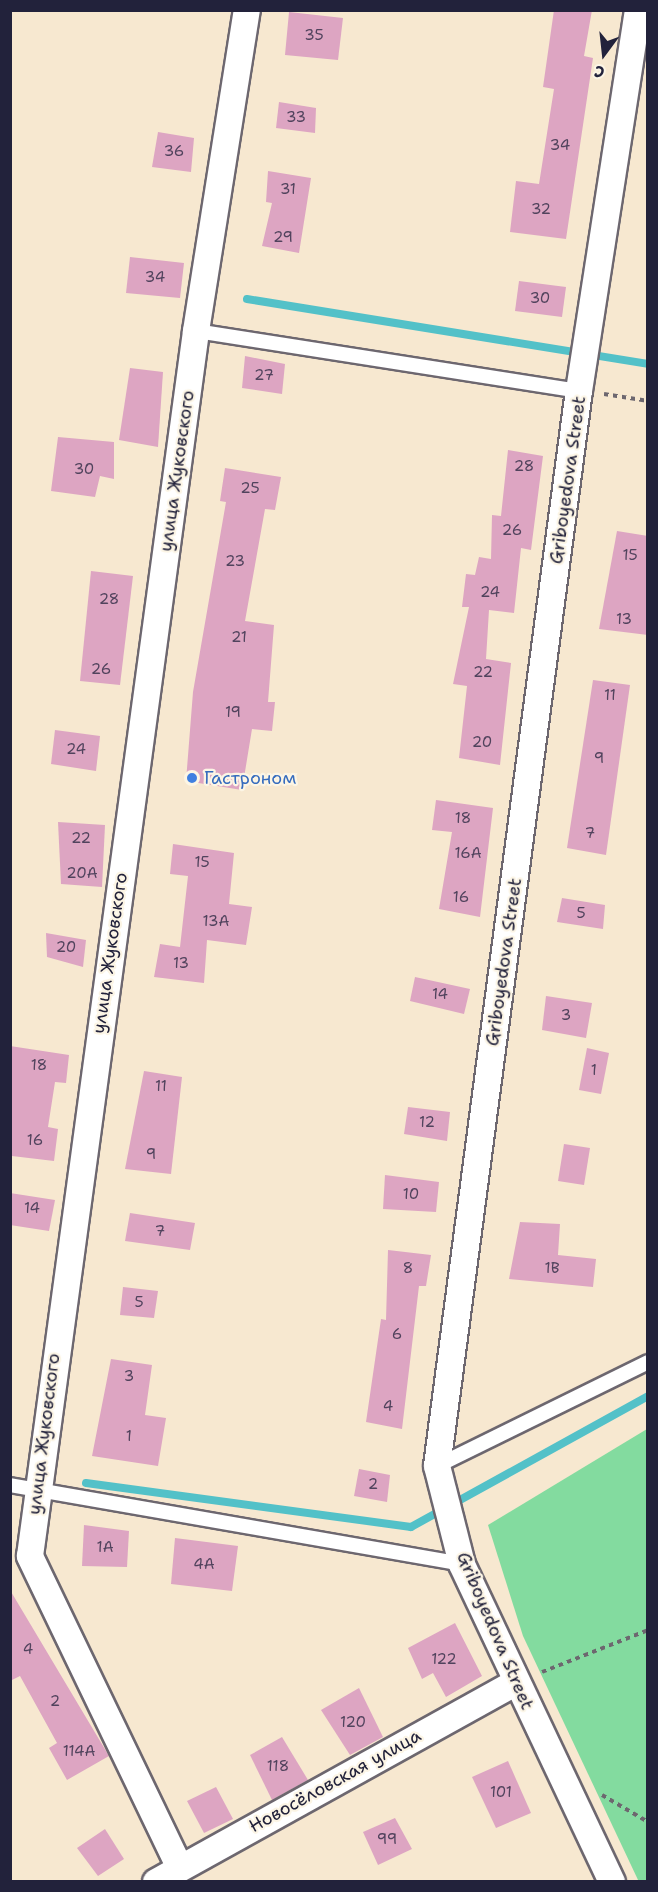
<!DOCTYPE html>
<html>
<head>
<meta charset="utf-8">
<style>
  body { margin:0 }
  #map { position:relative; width:658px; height:1892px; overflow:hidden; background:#f7e8d0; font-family:"Shantell Sans",sans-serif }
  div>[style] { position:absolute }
  .green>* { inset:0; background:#83db9f }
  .stream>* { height:8px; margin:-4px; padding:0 4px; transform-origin:4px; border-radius:4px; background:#53c1c8 }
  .building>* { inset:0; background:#dda5c2 }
  .path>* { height:4px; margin-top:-2px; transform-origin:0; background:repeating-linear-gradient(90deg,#6d676f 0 4.5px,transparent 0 9px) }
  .roads { filter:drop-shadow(2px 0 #6d676f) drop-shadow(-2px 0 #6d676f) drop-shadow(0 2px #6d676f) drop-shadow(0 -2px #6d676f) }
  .lane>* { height:14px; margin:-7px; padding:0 7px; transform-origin:7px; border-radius:7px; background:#fff }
  .street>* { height:26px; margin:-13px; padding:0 13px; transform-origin:13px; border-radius:13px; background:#fff }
  .dots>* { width:16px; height:16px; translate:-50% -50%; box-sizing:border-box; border:3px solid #fcf5e5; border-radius:50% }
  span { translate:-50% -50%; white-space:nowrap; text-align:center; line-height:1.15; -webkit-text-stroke:4.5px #fcf5e5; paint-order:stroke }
  .number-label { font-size:15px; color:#51435d }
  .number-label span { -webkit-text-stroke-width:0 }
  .street-label { font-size:18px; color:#22223b }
  .shop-label { font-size:18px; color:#366cbe }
  .left { translate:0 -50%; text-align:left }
  .frame { position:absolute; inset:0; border:12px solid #22223b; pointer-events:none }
  .north { position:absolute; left:574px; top:24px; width:60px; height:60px; -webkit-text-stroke:4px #fcf5e5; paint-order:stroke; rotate:195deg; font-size:16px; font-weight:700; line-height:24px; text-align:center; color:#22223b }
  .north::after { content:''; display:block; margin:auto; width:21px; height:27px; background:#22223b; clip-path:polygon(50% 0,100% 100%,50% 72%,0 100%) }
</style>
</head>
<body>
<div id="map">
  <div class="green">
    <div style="clip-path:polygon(647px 1429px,648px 1881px,639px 1882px,523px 1636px,488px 1525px)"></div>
  </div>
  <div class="stream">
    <div style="left:247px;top:299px;width:406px;rotate:9.2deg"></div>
    <div style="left:86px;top:1483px;width:328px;rotate:7.7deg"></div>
    <div style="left:411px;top:1527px;width:271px;rotate:-28.9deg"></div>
  </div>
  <div class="building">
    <div style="clip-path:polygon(554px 10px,592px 10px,584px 56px,593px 58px,566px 239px,510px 232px,516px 181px,539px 184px,554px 89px,543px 87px)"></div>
    <div style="clip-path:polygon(289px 12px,343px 18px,338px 60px,285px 55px)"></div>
    <div style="clip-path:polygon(279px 102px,316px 108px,315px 133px,276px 128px)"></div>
    <div style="clip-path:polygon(158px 132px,194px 138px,191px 172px,152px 167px)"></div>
    <div style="clip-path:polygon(268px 171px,311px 178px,299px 253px,262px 246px,272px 203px,266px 202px)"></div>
    <div style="clip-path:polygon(130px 257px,184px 263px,180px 298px,126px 293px)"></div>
    <div style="clip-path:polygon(519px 281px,566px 287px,562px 317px,515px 311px)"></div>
    <div style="clip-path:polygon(245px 356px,285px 364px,282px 394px,242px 388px)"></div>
    <div style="clip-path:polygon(130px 368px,163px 372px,158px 447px,119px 440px)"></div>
    <div style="clip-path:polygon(58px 437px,114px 442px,114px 479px,100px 476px,95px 497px,51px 491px)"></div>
    <div style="clip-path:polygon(508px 450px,543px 456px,531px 550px,521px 548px,514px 613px,489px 610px,486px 659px,511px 663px,500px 765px,459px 758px,467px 686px,453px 684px,469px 607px,462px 607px,466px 574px,475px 575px,479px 557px,491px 559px,492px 515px,501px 516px)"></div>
    <div style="clip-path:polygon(225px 468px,281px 477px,275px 510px,265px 509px,245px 621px,274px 625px,268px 702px,275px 702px,272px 731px,252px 729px,242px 790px,186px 781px,193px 692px,226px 502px,220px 501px)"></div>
    <div style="clip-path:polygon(617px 531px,648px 536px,648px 635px,599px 629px)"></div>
    <div style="clip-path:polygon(91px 571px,133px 576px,120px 685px,80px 681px)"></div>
    <div style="clip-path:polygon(593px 680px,630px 685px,606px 855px,567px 848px)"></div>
    <div style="clip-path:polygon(55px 730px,100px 736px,96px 771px,51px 764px)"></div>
    <div style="clip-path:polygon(436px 800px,493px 808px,480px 917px,439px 909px,452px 832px,432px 830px)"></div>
    <div style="clip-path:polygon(58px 822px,105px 825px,102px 887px,61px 884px)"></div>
    <div style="clip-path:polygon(173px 844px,234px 853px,229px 904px,252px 907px,246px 945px,207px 940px,204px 983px,154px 977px,160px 944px,180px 947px,188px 876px,170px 874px)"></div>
    <div style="clip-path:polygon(562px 898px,605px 905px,603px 929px,557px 922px)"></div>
    <div style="clip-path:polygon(46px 933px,86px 940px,83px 967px,47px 957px)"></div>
    <div style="clip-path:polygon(415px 977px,470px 989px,464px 1014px,410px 1001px)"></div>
    <div style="clip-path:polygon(546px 996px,592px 1003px,586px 1038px,542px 1030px)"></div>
    <div style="clip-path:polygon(10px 1046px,69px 1055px,66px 1083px,55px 1082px,48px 1127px,58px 1129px,54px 1161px,12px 1156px)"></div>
    <div style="clip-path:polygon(587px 1048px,609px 1053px,601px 1094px,579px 1090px)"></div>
    <div style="clip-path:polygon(144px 1071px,182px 1077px,171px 1174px,125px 1169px)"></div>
    <div style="clip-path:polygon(408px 1107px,450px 1112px,447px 1141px,404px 1134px)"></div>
    <div style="clip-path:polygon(564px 1144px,590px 1148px,584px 1185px,558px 1181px)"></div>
    <div style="clip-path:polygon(385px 1175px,439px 1182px,436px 1212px,383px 1209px)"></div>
    <div style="clip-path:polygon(10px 1193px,55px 1200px,49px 1231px,10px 1225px)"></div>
    <div style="clip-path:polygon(130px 1213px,195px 1223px,190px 1250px,125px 1241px)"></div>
    <div style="clip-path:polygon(520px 1222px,560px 1224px,558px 1255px,596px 1259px,593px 1287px,509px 1279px)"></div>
    <div style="clip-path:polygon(388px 1250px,431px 1255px,426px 1286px,419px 1286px,402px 1429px,366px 1422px,381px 1319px,386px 1320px)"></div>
    <div style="clip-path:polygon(123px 1287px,158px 1291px,154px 1318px,120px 1315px)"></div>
    <div style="clip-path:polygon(111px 1359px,152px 1365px,145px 1415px,166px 1418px,158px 1466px,92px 1456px)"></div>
    <div style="clip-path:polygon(359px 1469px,390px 1475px,387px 1502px,354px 1496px)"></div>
    <div style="clip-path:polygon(84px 1525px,129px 1531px,127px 1567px,82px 1566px)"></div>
    <div style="clip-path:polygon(175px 1538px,238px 1546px,232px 1591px,171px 1584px)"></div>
    <div style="clip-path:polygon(10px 1590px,109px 1756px,67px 1780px,49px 1748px,57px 1743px,20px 1676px,10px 1681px)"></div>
    <div style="clip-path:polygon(455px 1623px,482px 1676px,446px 1697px,433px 1673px,422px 1679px,408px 1648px)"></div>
    <div style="clip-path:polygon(359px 1688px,383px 1737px,350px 1755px,321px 1710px)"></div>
    <div style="clip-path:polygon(282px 1737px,308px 1780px,272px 1800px,250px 1755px)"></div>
    <div style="clip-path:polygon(508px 1761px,531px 1813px,496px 1828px,472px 1777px)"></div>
    <div style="clip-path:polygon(216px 1787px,233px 1819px,204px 1833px,187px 1801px)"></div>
    <div style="clip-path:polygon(395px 1818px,412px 1849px,378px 1865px,363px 1832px)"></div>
    <div style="clip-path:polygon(105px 1829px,124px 1859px,98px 1876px,77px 1848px)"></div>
  </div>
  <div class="path">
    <div style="left:604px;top:394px;width:45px;rotate:9deg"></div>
    <div style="left:542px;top:1672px;width:114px;rotate:-21.6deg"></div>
    <div style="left:602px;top:1795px;width:53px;rotate:30.4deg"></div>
  </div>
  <div class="roads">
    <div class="lane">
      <div style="left:196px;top:331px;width:388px;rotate:8.9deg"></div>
      <div style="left:437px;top:1466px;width:235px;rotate:-26.2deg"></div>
      <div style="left:10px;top:1485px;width:459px;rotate:9.9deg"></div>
    </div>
    <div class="street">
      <div style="left:179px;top:1866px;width:344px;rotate:-115.7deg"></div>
      <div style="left:30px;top:1556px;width:1236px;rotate:-82.28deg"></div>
      <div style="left:196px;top:331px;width:325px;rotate:-81deg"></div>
      <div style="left:156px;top:1882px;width:410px;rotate:-29deg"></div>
      <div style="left:612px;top:1882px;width:352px;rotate:-115.3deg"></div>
      <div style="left:462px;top:1564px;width:101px;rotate:-104.3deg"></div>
      <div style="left:437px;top:1466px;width:1084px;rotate:-82.48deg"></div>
      <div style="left:579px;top:391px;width:386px;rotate:-81.2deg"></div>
    </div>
  </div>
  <div class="dots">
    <div style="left:192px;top:778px;background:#3f7fe0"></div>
  </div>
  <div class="number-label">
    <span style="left:314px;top:36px">35</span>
    <span style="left:296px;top:118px">33</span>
    <span style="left:560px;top:146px">34</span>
    <span style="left:174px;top:152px">36</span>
    <span style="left:288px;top:190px">31</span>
    <span style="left:541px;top:210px">32</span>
    <span style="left:283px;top:238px">29</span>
    <span style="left:155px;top:278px">34</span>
    <span style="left:540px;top:299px">30</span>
    <span style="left:264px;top:376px">27</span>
    <span style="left:524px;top:467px">28</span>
    <span style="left:84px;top:470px">30</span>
    <span style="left:250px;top:489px">25</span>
    <span style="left:512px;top:531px">26</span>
    <span style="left:630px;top:556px">15</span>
    <span style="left:235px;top:562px">23</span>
    <span style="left:490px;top:593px">24</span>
    <span style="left:109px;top:600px">28</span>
    <span style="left:624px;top:620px">13</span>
    <span style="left:239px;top:638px">21</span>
    <span style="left:101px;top:670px">26</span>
    <span style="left:483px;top:673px">22</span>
    <span style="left:610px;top:696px">11</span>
    <span style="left:233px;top:713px">19</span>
    <span style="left:482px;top:743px">20</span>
    <span style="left:76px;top:750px">24</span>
    <span style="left:599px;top:759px">9</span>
    <span style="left:463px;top:819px">18</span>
    <span style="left:590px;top:834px">7</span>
    <span style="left:81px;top:839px">22</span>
    <span style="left:468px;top:854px">16А</span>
    <span style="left:202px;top:863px">15</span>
    <span style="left:82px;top:874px">20А</span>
    <span style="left:461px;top:898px">16</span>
    <span style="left:581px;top:914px">5</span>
    <span style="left:216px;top:922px">13А</span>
    <span style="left:66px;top:948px">20</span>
    <span style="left:181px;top:964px">13</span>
    <span style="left:440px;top:995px">14</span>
    <span style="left:566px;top:1016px">3</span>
    <span style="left:39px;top:1066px">18</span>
    <span style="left:594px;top:1071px">1</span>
    <span style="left:161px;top:1087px">11</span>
    <span style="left:427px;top:1123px">12</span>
    <span style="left:35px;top:1141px">16</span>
    <span style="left:151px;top:1155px">9</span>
    <span style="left:411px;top:1195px">10</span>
    <span style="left:32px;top:1209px">14</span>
    <span style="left:160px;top:1232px">7</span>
    <span style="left:408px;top:1269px">8</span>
    <span style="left:552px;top:1269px">1В</span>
    <span style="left:139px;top:1303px">5</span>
    <span style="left:397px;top:1335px">6</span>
    <span style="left:129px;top:1377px">3</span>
    <span style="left:388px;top:1407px">4</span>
    <span style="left:129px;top:1437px">1</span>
    <span style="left:373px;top:1485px">2</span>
    <span style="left:105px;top:1548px">1А</span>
    <span style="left:204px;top:1565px">4А</span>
    <span style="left:28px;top:1650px">4</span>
    <span style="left:444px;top:1660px">122</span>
    <span style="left:55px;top:1702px">2</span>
    <span style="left:353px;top:1723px">120</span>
    <span style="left:79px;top:1752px">114А</span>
    <span style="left:278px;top:1767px">118</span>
    <span style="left:501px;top:1793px">101</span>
    <span style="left:387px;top:1840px">99</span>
  </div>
  <div class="street-label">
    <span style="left:177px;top:471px;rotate:-82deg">улица Жуковского</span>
    <span style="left:568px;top:480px;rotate:-82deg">Griboyedova Street</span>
    <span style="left:110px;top:953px;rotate:-82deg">улица Жуковского</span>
    <span style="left:504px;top:962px;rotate:-82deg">Griboyedova Street</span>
    <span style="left:44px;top:1434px;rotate:-83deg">улица Жуковского</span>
    <span style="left:495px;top:1631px;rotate:67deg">Griboyedova Street</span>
    <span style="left:335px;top:1781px;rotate:-29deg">Новосёловская улица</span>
  </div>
  <div class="shop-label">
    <span class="left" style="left:204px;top:778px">Гастроном</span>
  </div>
  <div class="frame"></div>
  <div class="north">С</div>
</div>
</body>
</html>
